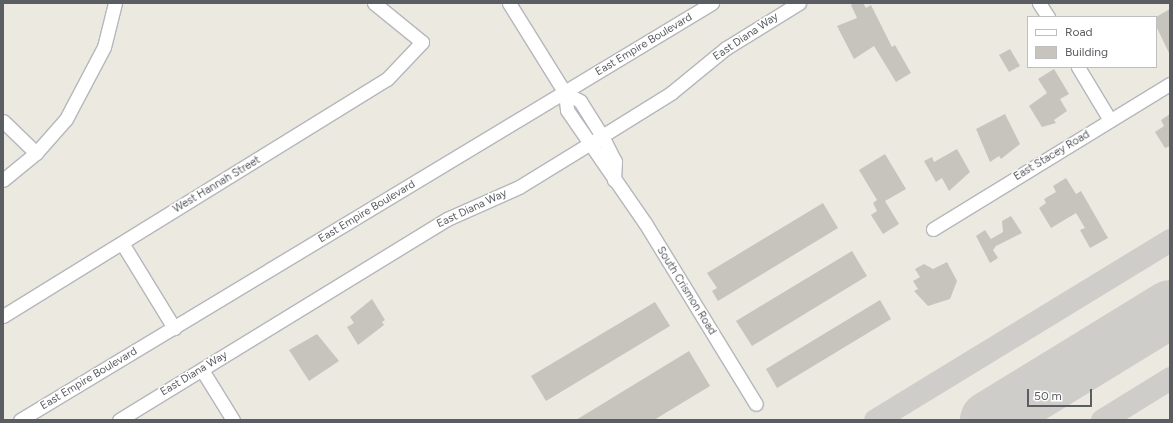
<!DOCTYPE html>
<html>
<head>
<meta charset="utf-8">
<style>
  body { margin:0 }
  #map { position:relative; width:1173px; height:423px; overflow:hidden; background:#ece9e1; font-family:Figtree,sans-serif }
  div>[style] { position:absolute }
  .taxiway>* { height:23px; margin:-11.5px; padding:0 11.5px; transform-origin:11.5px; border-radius:11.5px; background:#cecdc9 }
  .runway>* { height:58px; margin:-29px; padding:0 29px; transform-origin:29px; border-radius:29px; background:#cecdc9 }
  .building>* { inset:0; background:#c7c4be }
  .roads { filter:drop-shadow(1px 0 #b4b7bb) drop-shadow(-1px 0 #b4b7bb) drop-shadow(0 1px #b4b7bb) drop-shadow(0 -1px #b4b7bb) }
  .minor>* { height:13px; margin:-6.5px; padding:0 6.5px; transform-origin:6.5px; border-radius:6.5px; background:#fff }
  span { translate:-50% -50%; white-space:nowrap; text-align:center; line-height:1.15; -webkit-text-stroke:3px #fff; paint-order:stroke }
  .street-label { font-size:11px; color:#5a5d61 }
  .frame { position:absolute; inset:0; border:4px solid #5a5d61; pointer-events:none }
  .legend { position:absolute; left:1027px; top:16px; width:130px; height:52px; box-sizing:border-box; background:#fff; border:1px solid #bdbec0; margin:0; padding:5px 7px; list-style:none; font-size:12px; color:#5a5d61 }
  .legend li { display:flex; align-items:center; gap:8px; height:20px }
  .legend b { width:20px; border:1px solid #bdbec0 }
  .scale { position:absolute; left:1027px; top:389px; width:65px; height:18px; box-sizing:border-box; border:2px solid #5a5d61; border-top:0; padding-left:5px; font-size:12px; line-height:14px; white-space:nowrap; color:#5a5d61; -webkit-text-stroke:3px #fff; paint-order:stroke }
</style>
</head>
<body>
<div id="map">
  <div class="taxiway">
    <div style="left:875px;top:420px;width:346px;rotate:-31.4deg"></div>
    <div style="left:1102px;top:420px;width:80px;rotate:-31.7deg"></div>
  </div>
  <div class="runway">
    <div style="left:989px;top:420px;width:212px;rotate:-31.5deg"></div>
  </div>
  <div class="building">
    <div style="clip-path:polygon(854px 3px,863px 3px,866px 8px,871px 5px,892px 47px,895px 45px,911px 73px,896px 82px,874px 46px,854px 59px,837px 26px,857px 18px,851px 5px)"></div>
    <div style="clip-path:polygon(1170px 9px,1170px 55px,1156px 26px,1156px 17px)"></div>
    <div style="clip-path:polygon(1010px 49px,1020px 66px,1009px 72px,999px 55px)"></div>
    <div style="clip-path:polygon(1054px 69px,1069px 94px,1060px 99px,1067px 111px,1054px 120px,1056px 123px,1042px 127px,1029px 106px,1047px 93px,1038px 79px)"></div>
    <div style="clip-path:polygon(1005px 114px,1020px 144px,1001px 159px,999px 156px,990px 162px,976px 129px)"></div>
    <div style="clip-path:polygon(1170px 114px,1170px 146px,1165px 148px,1155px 132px,1164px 126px,1161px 120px)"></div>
    <div style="clip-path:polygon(957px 149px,970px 172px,949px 191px,942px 178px,936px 182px,924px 161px,932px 157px,934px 162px)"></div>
    <div style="clip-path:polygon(885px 154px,906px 189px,885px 201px,899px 224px,883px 234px,871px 215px,877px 211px,873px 203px,877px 200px,859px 170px)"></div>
    <div style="clip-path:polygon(1066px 178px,1076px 194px,1081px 191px,1108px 238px,1090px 248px,1080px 230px,1085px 228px,1076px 213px,1051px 228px,1039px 208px,1046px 203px,1044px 199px,1056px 192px,1053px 186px)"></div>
    <div style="clip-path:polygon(823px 203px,838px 228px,718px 301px,712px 291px,717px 288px,707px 273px)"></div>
    <div style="clip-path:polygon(1011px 216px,1022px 233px,996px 246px,993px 250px,998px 258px,990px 263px,976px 236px,985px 230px,991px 239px,1003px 232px,1002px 221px)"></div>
    <div style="clip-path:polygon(852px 251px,867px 276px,752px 346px,736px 321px)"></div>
    <div style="clip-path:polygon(947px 262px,957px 281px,950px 299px,928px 306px,914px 291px,918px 289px,913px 281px,920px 277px,915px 269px,924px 264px,933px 269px)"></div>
    <div style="clip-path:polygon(372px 299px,385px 320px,382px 322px,384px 325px,358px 345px,347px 327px,354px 323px,350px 317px)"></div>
    <div style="clip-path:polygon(880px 300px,891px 319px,777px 388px,766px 369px)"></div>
    <div style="clip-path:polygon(655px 302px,670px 326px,546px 401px,531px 376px)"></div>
    <div style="clip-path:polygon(317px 334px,339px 361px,309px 381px,289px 350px)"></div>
    <div style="clip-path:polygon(689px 351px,710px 386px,654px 420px,576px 420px)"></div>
  </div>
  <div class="roads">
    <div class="minor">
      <div style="left:509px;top:3px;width:106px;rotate:58.1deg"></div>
      <div style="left:565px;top:93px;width:17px;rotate:83deg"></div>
      <div style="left:567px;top:110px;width:137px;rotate:55.4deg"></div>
      <div style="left:645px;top:223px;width:212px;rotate:58.5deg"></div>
      <div style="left:1039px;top:3px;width:17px;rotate:57deg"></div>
      <div style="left:1078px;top:67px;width:62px;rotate:58.9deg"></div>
      <div style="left:565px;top:93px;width:17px;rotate:28deg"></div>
      <div style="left:580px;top:101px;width:41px;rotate:57.8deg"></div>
      <div style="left:602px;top:136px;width:28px;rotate:63deg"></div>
      <div style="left:615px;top:161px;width:19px;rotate:93deg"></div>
      <div style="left:3px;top:121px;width:46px;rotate:44.1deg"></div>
      <div style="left:3px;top:180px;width:43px;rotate:-39.3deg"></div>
      <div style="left:36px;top:153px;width:45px;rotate:-48.6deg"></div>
      <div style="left:66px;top:119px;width:81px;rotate:-62.2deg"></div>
      <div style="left:104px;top:47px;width:45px;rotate:-76deg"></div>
      <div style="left:933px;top:229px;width:278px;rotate:-31.5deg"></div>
      <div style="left:122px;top:243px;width:100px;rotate:58.5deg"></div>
      <div style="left:3px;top:316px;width:451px;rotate:-31.7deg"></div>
      <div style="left:387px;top:79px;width:51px;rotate:-46.6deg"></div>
      <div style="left:422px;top:42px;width:62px;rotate:-140.9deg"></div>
      <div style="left:202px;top:370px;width:59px;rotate:58.2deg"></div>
      <div style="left:20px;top:420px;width:808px;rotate:-31.07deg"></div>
      <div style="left:119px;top:420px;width:385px;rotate:-31.5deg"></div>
      <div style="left:447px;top:219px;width:79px;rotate:-24deg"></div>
      <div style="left:519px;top:187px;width:97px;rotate:-31.6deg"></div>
      <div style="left:602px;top:136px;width:81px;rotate:-31.9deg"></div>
      <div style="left:671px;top:93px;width:71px;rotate:-39.3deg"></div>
      <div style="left:726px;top:48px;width:86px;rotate:-31.7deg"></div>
    </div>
  </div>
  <div class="street-label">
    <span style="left:746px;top:37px;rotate:-34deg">East Diana Way</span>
    <span style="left:644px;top:45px;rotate:-31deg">East Empire Boulevard</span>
    <span style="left:1052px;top:156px;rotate:-31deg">East Stacey Road</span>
    <span style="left:217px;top:185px;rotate:-31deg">West Hannah Street</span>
    <span style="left:472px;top:209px;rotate:-25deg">East Diana Way</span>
    <span style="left:367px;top:212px;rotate:-31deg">East Empire Boulevard</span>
    <span style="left:686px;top:291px;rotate:58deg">South Crismon Road</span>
    <span style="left:194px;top:374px;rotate:-31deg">East Diana Way</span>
    <span style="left:89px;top:379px;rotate:-31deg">East Empire Boulevard</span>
  </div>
  <div class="frame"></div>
  <ul class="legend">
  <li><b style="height:5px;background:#fff"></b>Road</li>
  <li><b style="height:11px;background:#c7c4be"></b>Building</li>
  </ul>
  <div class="scale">50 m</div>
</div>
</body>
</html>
